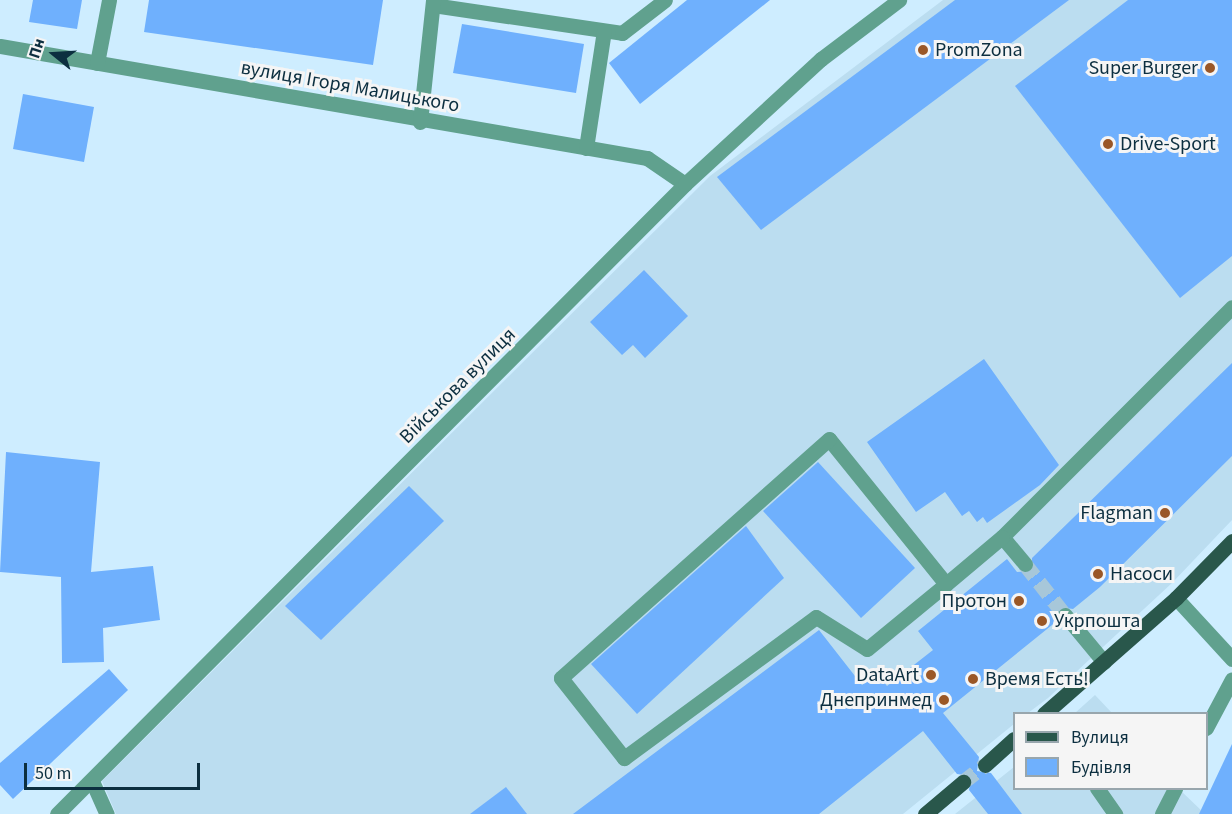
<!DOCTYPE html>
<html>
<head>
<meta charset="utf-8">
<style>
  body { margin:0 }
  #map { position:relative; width:1232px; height:814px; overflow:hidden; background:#ceedff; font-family:"Source Sans 3",sans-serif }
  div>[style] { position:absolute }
  .built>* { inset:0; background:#bbddf0 }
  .building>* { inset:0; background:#6fb0fd }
  .minor-tunnel>* { height:15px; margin-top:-7.5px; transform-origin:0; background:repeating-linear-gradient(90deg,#a7c7d9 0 15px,transparent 0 23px) }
  .major-tunnel>* { height:15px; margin-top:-7.5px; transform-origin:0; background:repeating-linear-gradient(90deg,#a7c7d9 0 15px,transparent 0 23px) }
  .minor>* { height:15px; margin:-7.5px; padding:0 7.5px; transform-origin:7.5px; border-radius:7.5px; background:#60a18e }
  .major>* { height:15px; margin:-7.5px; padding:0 7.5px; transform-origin:7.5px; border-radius:7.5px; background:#29574b }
  .dots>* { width:16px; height:16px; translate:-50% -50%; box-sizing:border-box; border:3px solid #f5f5f5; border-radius:50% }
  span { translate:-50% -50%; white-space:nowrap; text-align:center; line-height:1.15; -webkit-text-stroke:6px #f5f5f5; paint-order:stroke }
  .poi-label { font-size:20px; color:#0c2f40 }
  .left { translate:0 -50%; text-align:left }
  .right { translate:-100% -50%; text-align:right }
  .street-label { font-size:20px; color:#0c2f40 }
  .legend { position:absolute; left:1013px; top:712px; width:195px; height:78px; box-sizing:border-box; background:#f5f5f5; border:2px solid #98a6ad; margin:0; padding:8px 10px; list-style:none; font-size:18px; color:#0c2f40 }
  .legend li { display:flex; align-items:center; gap:12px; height:30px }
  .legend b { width:30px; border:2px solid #98a6ad }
  .north { position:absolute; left:24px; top:24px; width:60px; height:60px; -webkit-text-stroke:4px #f5f5f5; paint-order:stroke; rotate:288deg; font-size:16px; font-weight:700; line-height:24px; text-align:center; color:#0c2f40 }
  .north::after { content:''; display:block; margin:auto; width:21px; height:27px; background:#0c2f40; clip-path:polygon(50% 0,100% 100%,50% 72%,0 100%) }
  .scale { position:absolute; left:24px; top:763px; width:176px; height:27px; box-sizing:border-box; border:3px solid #0c2f40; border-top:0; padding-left:8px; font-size:18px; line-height:21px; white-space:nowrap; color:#0c2f40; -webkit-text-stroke:4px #f5f5f5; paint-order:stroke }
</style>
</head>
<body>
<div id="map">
  <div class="built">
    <div style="clip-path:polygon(943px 0,1232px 0,1232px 520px,1172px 583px,1048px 698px,1028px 713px,1014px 714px,1014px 724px,903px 814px,116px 814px,102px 781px,710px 176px)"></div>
    <div style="clip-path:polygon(1095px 695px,1112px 713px,1075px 713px)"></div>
    <div style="clip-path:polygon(1014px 767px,1014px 788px,1179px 789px,1205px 814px,955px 814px)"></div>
  </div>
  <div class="building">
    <div style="clip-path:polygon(33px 0,82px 0,77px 29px,29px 22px)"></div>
    <div style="clip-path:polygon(149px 0,383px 0,373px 65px,144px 32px)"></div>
    <div style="clip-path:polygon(687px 0,770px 0,640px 104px,609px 63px)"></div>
    <div style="clip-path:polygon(955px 0,1069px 0,761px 230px,717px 177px)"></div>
    <div style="clip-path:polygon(1128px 0,1232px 0,1232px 256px,1180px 298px,1015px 86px)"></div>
    <div style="clip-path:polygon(462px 24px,584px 44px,576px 93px,453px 73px)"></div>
    <div style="clip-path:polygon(23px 94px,94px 107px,84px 162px,13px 149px)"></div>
    <div style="clip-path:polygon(644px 270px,688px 316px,645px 358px,633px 345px,622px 355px,590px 322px)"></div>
    <div style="clip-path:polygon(984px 359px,1059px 465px,1040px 485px,987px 523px,983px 517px,977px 522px,969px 511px,962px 516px,945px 492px,916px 512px,867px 442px)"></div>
    <div style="clip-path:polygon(1232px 363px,1232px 456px,1100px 587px,1073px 609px,1059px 607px,1057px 621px,943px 713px,979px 757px,977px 771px,991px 773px,1022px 814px,988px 814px,969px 790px,971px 776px,957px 774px,923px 731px,819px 814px,573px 814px,819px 630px,862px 685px,877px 673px,887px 686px,933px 650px,918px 631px,1007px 559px,1017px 572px,1032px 571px,1032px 558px)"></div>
    <div style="clip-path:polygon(6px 452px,100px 462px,91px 572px,153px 566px,160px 620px,103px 628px,104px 662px,62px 663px,61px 577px,0 572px)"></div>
    <div style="clip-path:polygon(818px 462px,915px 568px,861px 618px,763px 511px)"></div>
    <div style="clip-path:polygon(409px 486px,444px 521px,321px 640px,285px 606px)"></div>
    <div style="clip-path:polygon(746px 526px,784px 578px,637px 714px,591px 664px)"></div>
    <div style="clip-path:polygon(109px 669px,128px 690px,13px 799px,0 785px,0 763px)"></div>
    <div style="clip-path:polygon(1232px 744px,1232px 814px,1199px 814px)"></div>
    <div style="clip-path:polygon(506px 787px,527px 814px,470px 814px)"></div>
  </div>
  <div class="minor-tunnel">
    <div style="left:1025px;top:564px;width:65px;rotate:51.9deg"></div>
  </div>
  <div class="major-tunnel">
    <div style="left:963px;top:782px;width:28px;rotate:-38deg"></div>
  </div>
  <div class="minor">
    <div style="left:433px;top:5px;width:191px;rotate:8.4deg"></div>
    <div style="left:622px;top:33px;width:54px;rotate:-37.5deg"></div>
    <div style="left:0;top:46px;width:657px;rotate:9.82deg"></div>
    <div style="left:647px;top:158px;width:46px;rotate:34.4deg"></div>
    <div style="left:97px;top:63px;width:64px;rotate:-79.2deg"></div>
    <div style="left:420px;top:122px;width:123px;rotate:-83.9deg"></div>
    <div style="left:586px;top:148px;width:118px;rotate:-81.3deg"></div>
    <div style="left:1025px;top:564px;width:35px;rotate:-130deg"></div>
    <div style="left:1002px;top:537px;width:325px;rotate:-45deg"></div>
    <div style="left:946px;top:584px;width:186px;rotate:-128.9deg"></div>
    <div style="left:829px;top:439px;width:359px;rotate:138.3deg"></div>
    <div style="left:561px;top:678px;width:102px;rotate:51.8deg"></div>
    <div style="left:624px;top:758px;width:238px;rotate:-36.3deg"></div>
    <div style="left:816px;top:617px;width:60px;rotate:32.1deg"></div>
    <div style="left:867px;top:649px;width:102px;rotate:-39.4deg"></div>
    <div style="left:946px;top:584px;width:73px;rotate:-40deg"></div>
    <div style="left:1176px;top:598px;width:83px;rotate:47.4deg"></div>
    <div style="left:1065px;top:615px;width:61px;rotate:50.3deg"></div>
    <div style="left:1206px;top:728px;width:55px;rotate:-62deg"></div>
    <div style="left:92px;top:781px;width:36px;rotate:66deg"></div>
    <div style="left:1097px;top:788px;width:32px;rotate:55deg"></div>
    <div style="left:57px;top:814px;width:890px;rotate:-45.09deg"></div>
    <div style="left:685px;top:184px;width:185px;rotate:-42.6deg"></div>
    <div style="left:821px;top:59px;width:98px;rotate:-37.1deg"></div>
    <div style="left:1162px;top:814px;width:29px;rotate:-63deg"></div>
  </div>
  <div class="major">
    <div style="left:1044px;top:714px;width:176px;rotate:-41.3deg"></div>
    <div style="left:1176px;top:598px;width:80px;rotate:-45.5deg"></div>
    <div style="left:985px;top:765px;width:39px;rotate:-42deg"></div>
    <div style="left:925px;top:814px;width:50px;rotate:-40.1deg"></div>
  </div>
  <div class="dots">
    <div style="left:923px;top:50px;background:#9a5727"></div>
    <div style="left:1210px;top:68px;background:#9a5727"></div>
    <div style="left:1108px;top:144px;background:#9a5727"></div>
    <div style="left:1165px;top:513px;background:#9a5727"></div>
    <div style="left:1098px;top:574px;background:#9a5727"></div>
    <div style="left:1019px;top:601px;background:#9a5727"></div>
    <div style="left:1042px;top:621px;background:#9a5727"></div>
    <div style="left:931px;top:675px;background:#9a5727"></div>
    <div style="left:973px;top:679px;background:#9a5727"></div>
    <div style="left:944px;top:700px;background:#9a5727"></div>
  </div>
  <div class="poi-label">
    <span class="left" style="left:935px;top:50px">PromZona</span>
    <span class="right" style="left:1198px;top:68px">Super Burger</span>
    <span class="left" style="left:1120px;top:144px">Drive-Sport</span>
    <span class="right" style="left:1153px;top:513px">Flagman</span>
    <span class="left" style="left:1110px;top:574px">Насоси</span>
    <span class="right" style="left:1007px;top:601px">Протон</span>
    <span class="left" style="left:1054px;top:621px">Укрпошта</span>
    <span class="right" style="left:919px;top:675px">DataArt</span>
    <span class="left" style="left:985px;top:679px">Время Есть!</span>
    <span class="right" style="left:932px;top:700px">Днепринмед</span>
  </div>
  <div class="street-label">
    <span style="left:350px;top:87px;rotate:10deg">вулиця Ігоря Малицького</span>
    <span style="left:458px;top:386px;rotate:-45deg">Військова вулиця</span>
  </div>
  <ul class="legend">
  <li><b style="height:8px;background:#29574b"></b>Вулиця</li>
  <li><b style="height:16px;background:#6fb0fd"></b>Будівля</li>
  </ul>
  <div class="north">Пн</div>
  <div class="scale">50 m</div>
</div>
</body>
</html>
